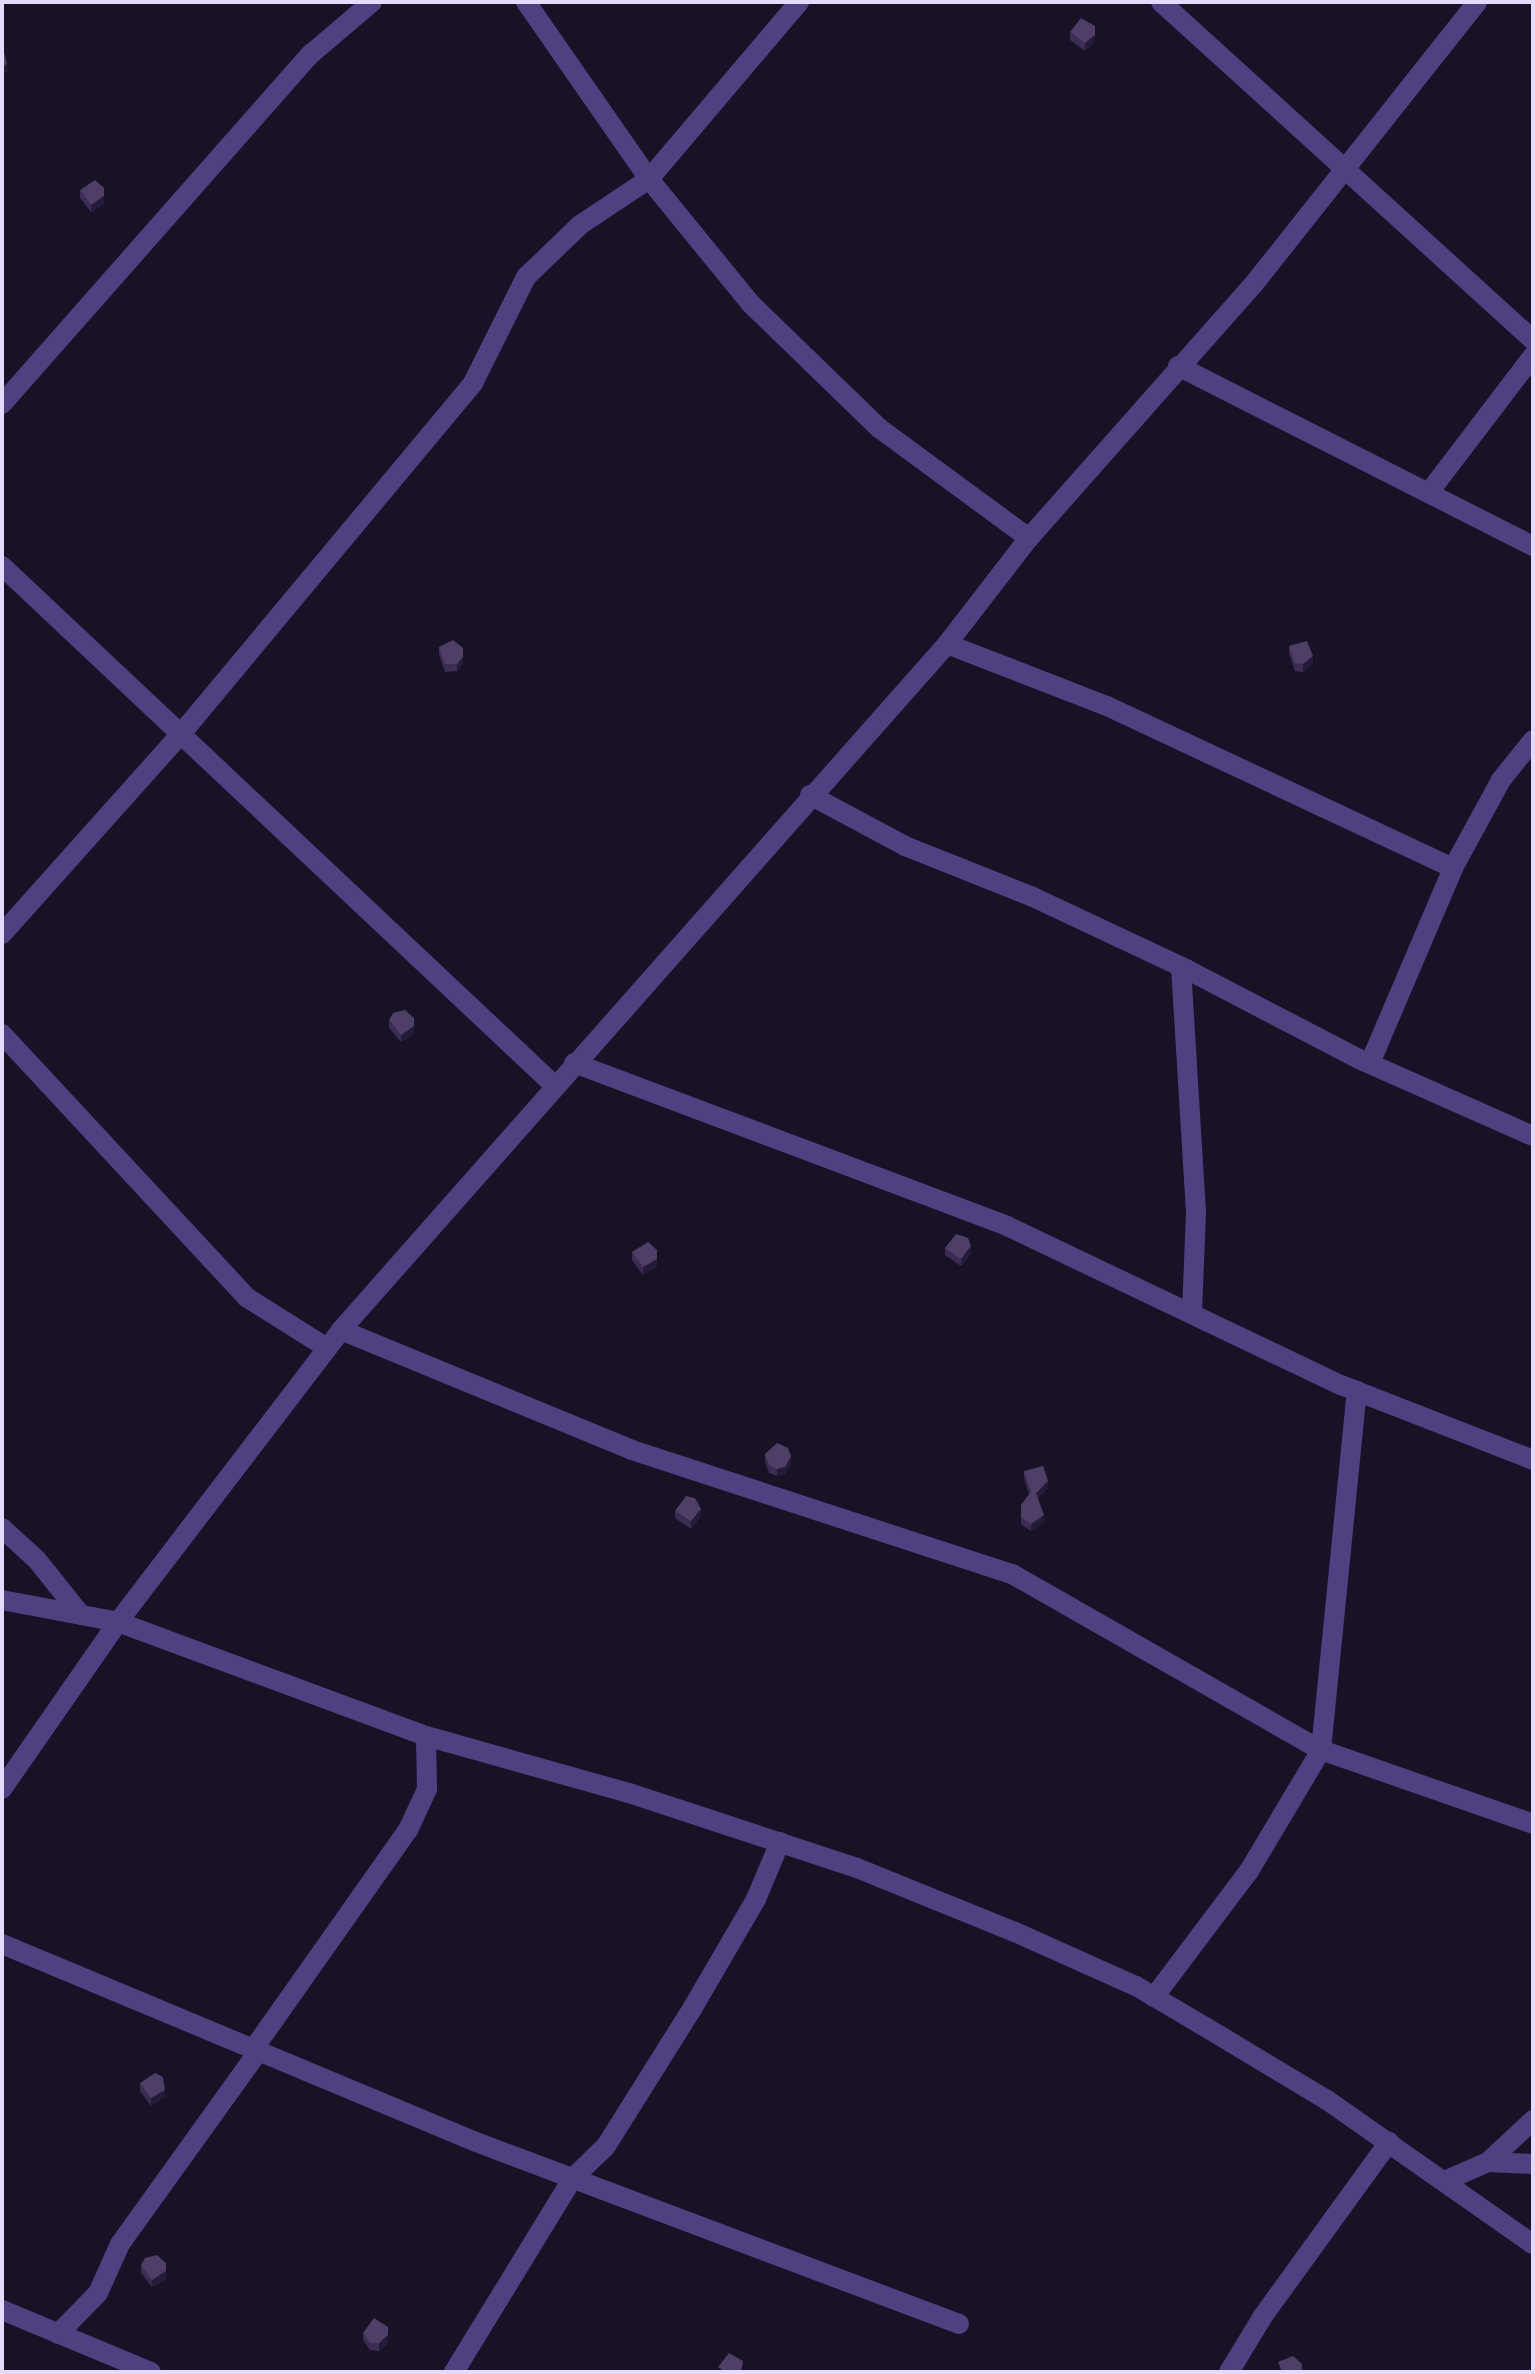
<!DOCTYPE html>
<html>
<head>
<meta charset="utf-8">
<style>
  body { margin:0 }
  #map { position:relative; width:1535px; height:2374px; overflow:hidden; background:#191226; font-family:"Work Sans",sans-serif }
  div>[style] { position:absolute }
  .minor>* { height:20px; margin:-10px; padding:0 10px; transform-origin:10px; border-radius:10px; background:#4f4081 }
  .wall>* { inset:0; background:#3b2c53 }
  .shaded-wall>* { inset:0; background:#261a39 }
  .building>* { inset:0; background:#4d3f65 }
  span { translate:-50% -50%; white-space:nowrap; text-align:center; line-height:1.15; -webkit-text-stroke:6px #191226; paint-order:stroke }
  .frame { position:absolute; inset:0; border:4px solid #e4dafc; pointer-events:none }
</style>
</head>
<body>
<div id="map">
  <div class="minor">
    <div style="left:526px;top:2px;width:216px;rotate:55.2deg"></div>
    <div style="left:649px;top:179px;width:160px;rotate:50.8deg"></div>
    <div style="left:750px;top:303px;width:180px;rotate:44.1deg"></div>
    <div style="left:879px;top:428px;width:186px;rotate:36.3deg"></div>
    <div style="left:1161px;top:2px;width:503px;rotate:42.26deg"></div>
    <div style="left:1178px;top:366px;width:398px;rotate:26.9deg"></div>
    <div style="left:2px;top:404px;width:467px;rotate:-48.6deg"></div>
    <div style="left:311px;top:54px;width:80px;rotate:-40.4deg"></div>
    <div style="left:1430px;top:491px;width:170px;rotate:-52.7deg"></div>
    <div style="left:2px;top:566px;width:758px;rotate:43.24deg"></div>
    <div style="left:947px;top:644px;width:172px;rotate:21.2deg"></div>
    <div style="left:1107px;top:706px;width:382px;rotate:25.1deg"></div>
    <div style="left:810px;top:795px;width:108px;rotate:28.2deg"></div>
    <div style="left:905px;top:846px;width:138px;rotate:21.7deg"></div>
    <div style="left:1033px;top:897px;width:171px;rotate:25.2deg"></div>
    <div style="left:1188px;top:970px;width:193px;rotate:27.5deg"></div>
    <div style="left:1359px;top:1059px;width:190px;rotate:23.9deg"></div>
    <div style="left:2px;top:934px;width:267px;rotate:-48.2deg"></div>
    <div style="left:180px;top:735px;width:458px;rotate:-50.2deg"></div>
    <div style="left:473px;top:383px;width:119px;rotate:-63.4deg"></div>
    <div style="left:526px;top:277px;width:75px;rotate:-43.9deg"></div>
    <div style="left:580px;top:225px;width:83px;rotate:-33.7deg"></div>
    <div style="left:649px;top:179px;width:232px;rotate:-49.7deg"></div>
    <div style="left:1181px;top:967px;width:246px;rotate:86.5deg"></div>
    <div style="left:1196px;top:1213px;width:99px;rotate:92.3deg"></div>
    <div style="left:2px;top:1034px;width:359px;rotate:47.1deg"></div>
    <div style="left:246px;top:1297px;width:96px;rotate:32.2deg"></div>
    <div style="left:574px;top:1063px;width:463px;rotate:20.6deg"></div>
    <div style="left:1007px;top:1226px;width:370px;rotate:25.5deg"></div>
    <div style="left:1341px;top:1385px;width:206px;rotate:21.3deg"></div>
    <div style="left:1370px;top:1063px;width:212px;rotate:-66.9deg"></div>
    <div style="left:1453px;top:868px;width:100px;rotate:-61.4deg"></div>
    <div style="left:1501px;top:780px;width:51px;rotate:-51.3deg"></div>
    <div style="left:341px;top:1330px;width:315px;rotate:22.4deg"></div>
    <div style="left:632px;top:1450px;width:400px;rotate:18.1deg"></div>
    <div style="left:1012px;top:1574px;width:356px;rotate:29.7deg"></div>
    <div style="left:1321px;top:1750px;width:225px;rotate:19.2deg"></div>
    <div style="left:2px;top:1528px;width:47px;rotate:42.4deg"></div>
    <div style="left:37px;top:1560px;width:70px;rotate:51.3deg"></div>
    <div style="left:2px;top:1600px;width:118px;rotate:10.7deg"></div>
    <div style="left:118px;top:1622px;width:328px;rotate:20.3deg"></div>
    <div style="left:426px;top:1736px;width:211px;rotate:15.7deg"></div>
    <div style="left:629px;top:1793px;width:240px;rotate:18.2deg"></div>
    <div style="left:857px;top:1868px;width:170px;rotate:22.1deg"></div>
    <div style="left:1015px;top:1932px;width:133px;rotate:24.1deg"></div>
    <div style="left:1136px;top:1986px;width:82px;rotate:30.6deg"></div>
    <div style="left:1207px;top:2028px;width:140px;rotate:31deg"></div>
    <div style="left:1327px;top:2100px;width:251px;rotate:35deg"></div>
    <div style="left:2px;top:1789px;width:203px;rotate:-55.2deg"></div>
    <div style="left:118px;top:1622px;width:367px;rotate:-52.6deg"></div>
    <div style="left:341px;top:1330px;width:915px;rotate:-48.54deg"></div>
    <div style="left:947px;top:644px;width:134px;rotate:-52.3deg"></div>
    <div style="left:1029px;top:538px;width:338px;rotate:-48.5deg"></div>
    <div style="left:1253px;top:285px;width:361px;rotate:-51.6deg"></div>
    <div style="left:2px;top:1944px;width:514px;rotate:22.67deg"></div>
    <div style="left:476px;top:2142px;width:516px;rotate:20.65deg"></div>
    <div style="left:1154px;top:1997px;width:158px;rotate:-53deg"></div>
    <div style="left:1249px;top:1871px;width:141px;rotate:-59.2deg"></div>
    <div style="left:1321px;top:1750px;width:361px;rotate:-84.3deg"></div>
    <div style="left:252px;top:2051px;width:271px;rotate:-54.8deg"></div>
    <div style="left:408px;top:1830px;width:45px;rotate:-65.1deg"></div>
    <div style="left:427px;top:1789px;width:53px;rotate:-91.1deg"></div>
    <div style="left:1488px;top:2162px;width:45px;rotate:2.5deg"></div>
    <div style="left:1447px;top:2180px;width:45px;rotate:-23.7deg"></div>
    <div style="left:1488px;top:2162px;width:62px;rotate:-43deg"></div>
    <div style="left:2px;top:2310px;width:161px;rotate:22.6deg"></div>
    <div style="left:58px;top:2334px;width:57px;rotate:-45.7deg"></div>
    <div style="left:98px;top:2293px;width:54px;rotate:-65.8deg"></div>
    <div style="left:120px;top:2244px;width:235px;rotate:-54.3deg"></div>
    <div style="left:454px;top:2372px;width:228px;rotate:-58.5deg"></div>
    <div style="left:573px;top:2178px;width:46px;rotate:-44.1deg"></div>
    <div style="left:606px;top:2146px;width:162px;rotate:-57.9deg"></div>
    <div style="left:692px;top:2009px;width:127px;rotate:-59.8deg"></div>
    <div style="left:756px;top:1899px;width:62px;rotate:-67.2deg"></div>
    <div style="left:1229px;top:2372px;width:66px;rotate:-58.7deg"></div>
    <div style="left:1263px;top:2316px;width:215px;rotate:-54.1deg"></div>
  </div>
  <div class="wall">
    <div style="clip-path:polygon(1070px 32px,1095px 42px,1085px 51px,1070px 40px)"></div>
    <div style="clip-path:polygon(80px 190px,104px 204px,91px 212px,80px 198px)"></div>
    <div style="clip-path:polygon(1289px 646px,1313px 663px,1303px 672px,1295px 671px,1289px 653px)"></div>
    <div style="clip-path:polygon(439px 647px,463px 664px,457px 671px,445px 672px,439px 654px)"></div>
    <div style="clip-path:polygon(389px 1020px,414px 1034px,401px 1042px,389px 1028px)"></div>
    <div style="clip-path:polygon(945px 1248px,971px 1254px,961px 1266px,945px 1255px)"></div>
    <div style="clip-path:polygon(632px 1252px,657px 1266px,643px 1275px,632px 1260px)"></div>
    <div style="clip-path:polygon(765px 1454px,791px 1463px,785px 1474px,777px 1476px,769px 1473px,765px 1461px)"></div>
    <div style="clip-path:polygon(1024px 1471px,1048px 1488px,1038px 1498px,1044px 1523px,1031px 1531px,1021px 1524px,1021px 1505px,1029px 1494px,1024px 1478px)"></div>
    <div style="clip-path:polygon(675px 1511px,701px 1516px,691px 1529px,675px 1518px)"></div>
    <div style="clip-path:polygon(140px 2083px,165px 2097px,151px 2106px,140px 2091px)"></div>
    <div style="clip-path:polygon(141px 2265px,166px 2279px,152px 2287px,141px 2273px)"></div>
    <div style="clip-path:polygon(363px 2333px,388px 2343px,379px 2351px,370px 2350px,363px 2340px)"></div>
  </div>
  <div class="shaded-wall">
    <div style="clip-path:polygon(1095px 35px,1095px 42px,1085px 51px,1085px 43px)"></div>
    <div style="clip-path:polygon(7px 64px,7px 72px,2px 75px,2px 67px)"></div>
    <div style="clip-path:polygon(104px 196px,104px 204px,91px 212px,91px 205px)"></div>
    <div style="clip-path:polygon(1313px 656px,1313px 663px,1303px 672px,1303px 664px)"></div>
    <div style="clip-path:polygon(463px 657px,463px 664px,457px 671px,457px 664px)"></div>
    <div style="clip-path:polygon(414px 1026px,414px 1034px,401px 1042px,401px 1035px)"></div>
    <div style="clip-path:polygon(971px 1246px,971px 1254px,961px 1266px,961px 1259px)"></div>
    <div style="clip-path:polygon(657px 1259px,657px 1266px,643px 1275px,643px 1267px)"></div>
    <div style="clip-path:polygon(791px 1456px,791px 1463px,785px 1474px,777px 1476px,777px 1469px)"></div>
    <div style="clip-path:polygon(1048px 1481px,1048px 1488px,1036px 1501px,1036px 1493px)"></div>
    <div style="clip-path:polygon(701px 1509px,701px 1516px,691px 1529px,691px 1521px)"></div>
    <div style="clip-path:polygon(1044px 1515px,1044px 1523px,1031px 1531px,1031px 1524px)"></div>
    <div style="clip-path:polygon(165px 2090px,165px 2097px,151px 2106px,151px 2098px)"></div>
    <div style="clip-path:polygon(166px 2271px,166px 2279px,152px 2287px,152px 2280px)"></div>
    <div style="clip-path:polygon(388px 2335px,388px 2343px,379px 2351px,379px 2343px)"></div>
  </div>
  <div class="building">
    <div style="clip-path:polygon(1081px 18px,1095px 26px,1095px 35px,1085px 43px,1070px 32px)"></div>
    <div style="clip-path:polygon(2px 50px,4px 52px,7px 64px,2px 67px)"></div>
    <div style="clip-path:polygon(95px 180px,104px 188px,104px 196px,91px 205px,80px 190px)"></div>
    <div style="clip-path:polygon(453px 640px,463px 648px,463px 657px,457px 664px,445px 664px,439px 647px)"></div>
    <div style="clip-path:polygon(1307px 641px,1313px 656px,1303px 664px,1295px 663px,1289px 646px)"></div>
    <div style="clip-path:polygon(405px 1010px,414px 1018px,414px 1026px,401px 1035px,389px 1020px,393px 1013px)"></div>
    <div style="clip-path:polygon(956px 1234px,968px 1238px,971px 1246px,961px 1259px,945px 1248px)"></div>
    <div style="clip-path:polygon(648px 1242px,657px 1250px,657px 1259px,643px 1267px,632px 1252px)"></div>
    <div style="clip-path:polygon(777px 1443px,788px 1448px,791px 1456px,785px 1467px,777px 1469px,769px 1465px,765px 1454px)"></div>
    <div style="clip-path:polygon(1043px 1466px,1048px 1481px,1036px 1493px,1044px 1515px,1031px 1524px,1021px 1517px,1021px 1505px,1031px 1492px,1024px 1471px)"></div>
    <div style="clip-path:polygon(686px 1496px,695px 1498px,701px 1509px,691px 1521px,675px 1511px)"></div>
    <div style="clip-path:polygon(155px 2073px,163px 2077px,165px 2090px,151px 2098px,140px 2083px)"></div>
    <div style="clip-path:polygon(157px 2255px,166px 2263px,166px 2271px,152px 2280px,141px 2265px,145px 2258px)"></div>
    <div style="clip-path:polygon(374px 2318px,388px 2327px,388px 2335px,379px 2343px,370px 2343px,363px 2333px)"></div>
    <div style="clip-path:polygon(729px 2353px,743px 2361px,741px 2372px,725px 2372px,718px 2367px)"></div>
    <div style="clip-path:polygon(1293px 2356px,1302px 2364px,1302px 2372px,1282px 2372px,1278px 2362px)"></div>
  </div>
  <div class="frame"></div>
</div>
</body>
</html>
